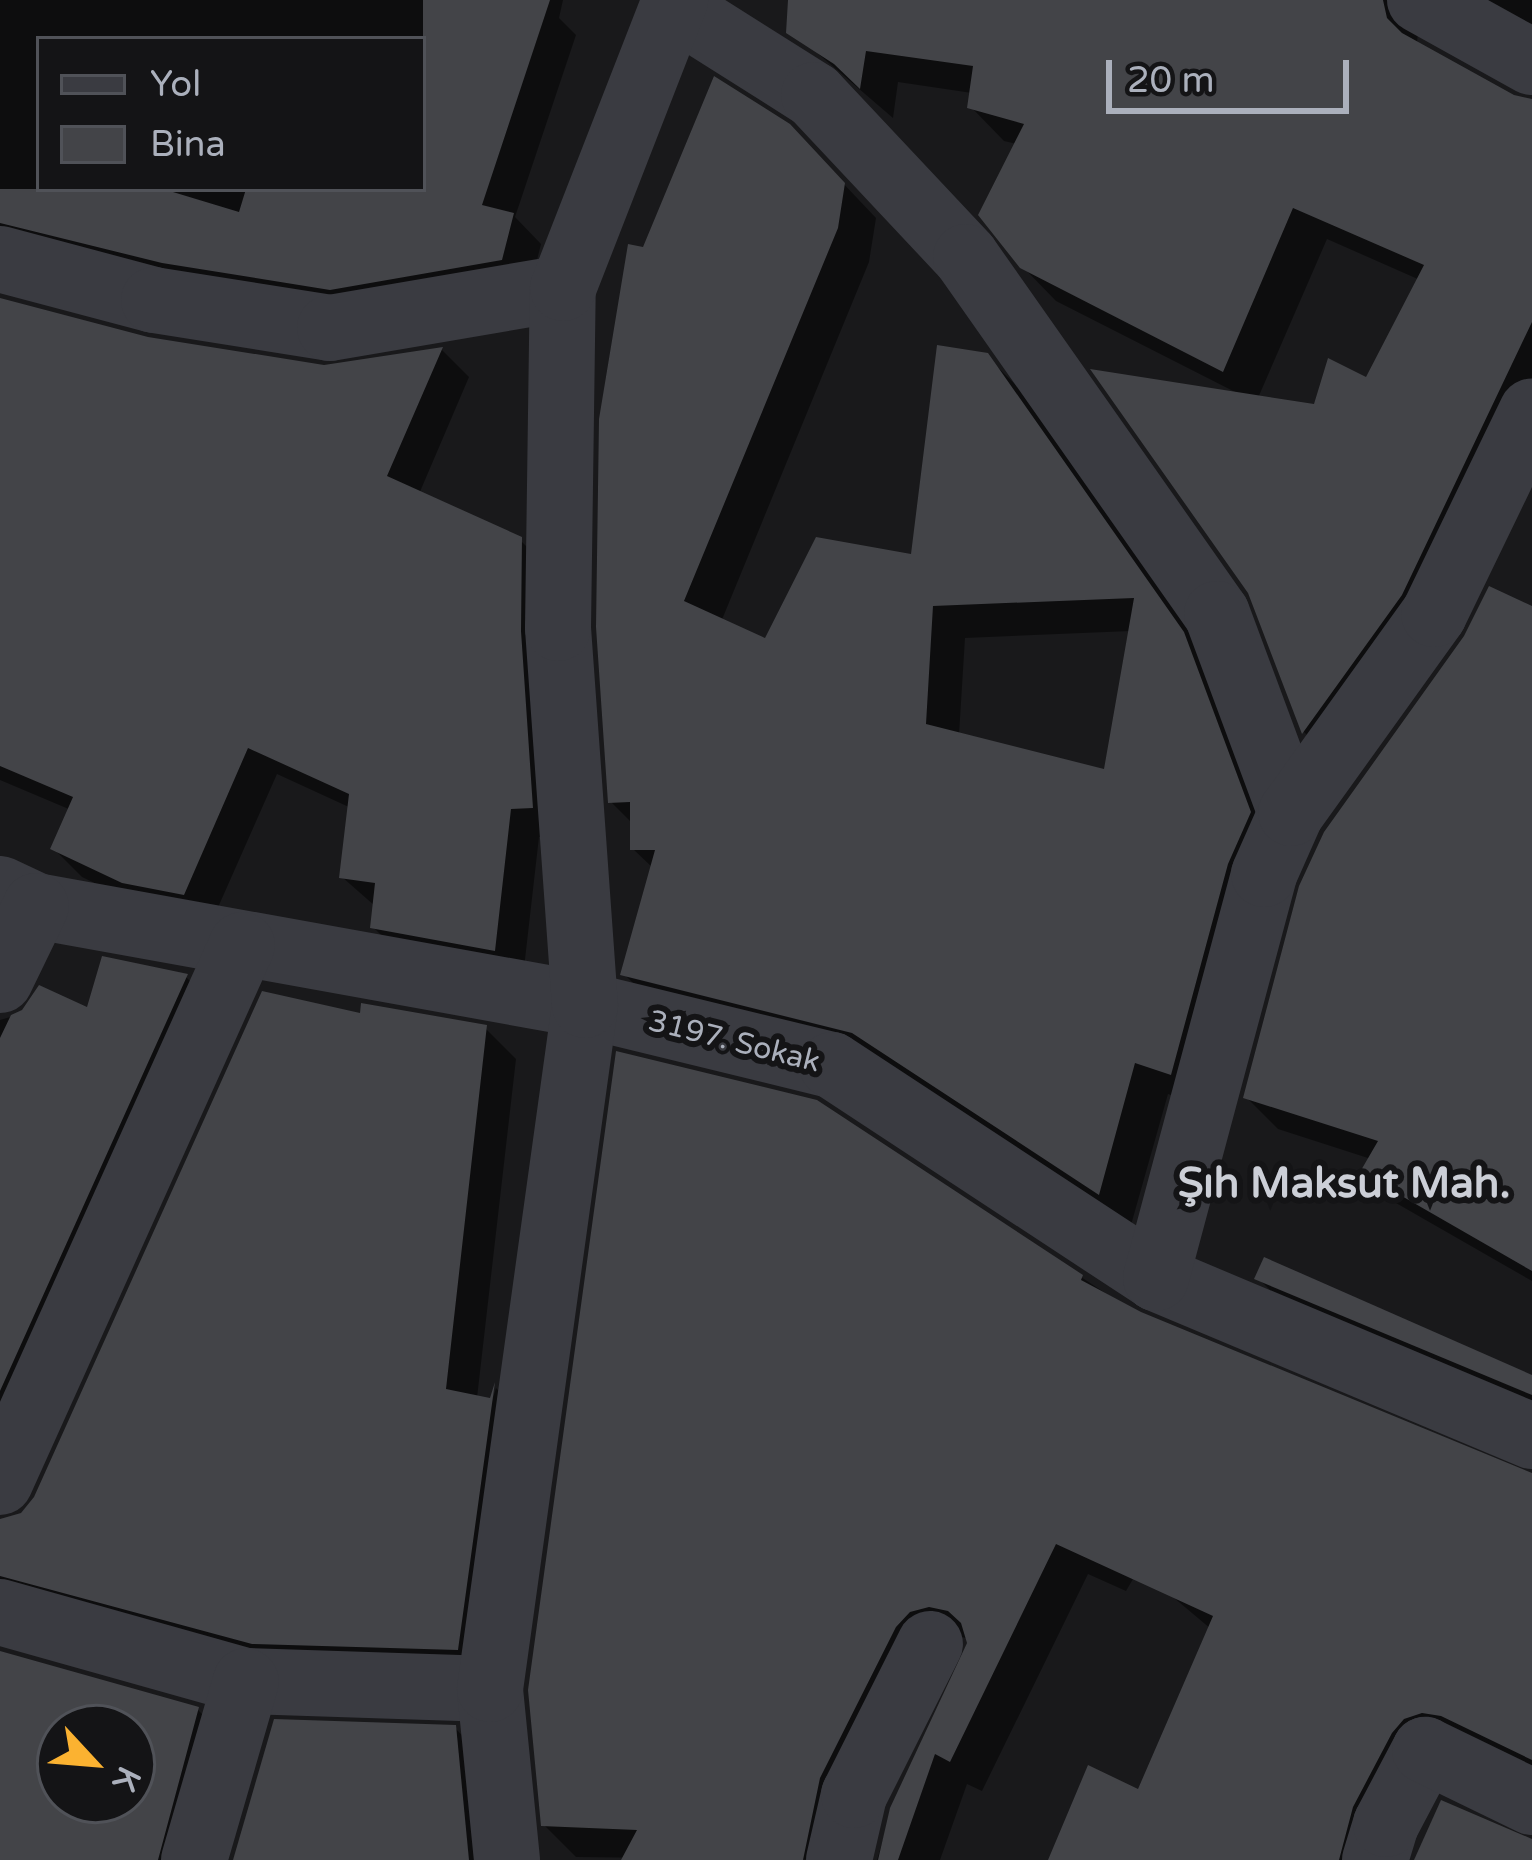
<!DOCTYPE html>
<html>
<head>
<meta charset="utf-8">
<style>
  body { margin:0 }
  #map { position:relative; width:1532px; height:1860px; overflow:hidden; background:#19191b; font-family:"Varela Round",sans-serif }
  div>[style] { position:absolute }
  .shadow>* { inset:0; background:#0007 }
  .building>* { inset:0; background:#434448 }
  .minor>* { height:66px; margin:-33px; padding:0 33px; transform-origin:33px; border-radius:33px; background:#3a3b41 }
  span { translate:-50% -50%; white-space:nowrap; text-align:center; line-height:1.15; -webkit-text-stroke:12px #141416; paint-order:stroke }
  .street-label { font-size:30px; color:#abb0bc }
  .district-label { font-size:42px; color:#cccfd7; font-weight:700 }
  .legend { position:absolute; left:36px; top:36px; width:390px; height:156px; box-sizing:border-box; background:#141416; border:3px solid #505258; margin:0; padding:15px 21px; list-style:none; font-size:36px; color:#abb0bc }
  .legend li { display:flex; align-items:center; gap:24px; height:60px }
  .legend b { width:60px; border:3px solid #505258 }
  .north { position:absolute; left:36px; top:1704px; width:120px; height:120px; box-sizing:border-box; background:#141416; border:3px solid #505258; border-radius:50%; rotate:116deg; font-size:33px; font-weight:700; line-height:48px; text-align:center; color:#abb0bc }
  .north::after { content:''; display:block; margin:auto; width:42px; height:54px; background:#fbb231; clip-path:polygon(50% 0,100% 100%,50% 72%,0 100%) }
  .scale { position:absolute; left:1106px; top:60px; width:243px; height:54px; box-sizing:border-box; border:6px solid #abb0bc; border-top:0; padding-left:15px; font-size:36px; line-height:42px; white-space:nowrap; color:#abb0bc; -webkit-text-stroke:9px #141416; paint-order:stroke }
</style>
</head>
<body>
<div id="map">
  <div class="shadow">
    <div style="clip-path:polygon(evenodd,0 0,563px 0,559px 18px,576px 35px,515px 217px,541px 244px,530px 288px,360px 317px,0 262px,0 0,39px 39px,423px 39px,423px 189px,39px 189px,39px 39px)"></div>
    <div style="clip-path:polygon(evenodd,812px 0,1435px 0,1419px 17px,1417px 44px,1513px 98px,1532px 102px,1532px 427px,1336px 764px,1304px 732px,1251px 592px,1239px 394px,1056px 301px,1022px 266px,1017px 144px,1004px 141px,971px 107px,972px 93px,898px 82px,893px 118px,801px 39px,812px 0,1327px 239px,1420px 280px,1367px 381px,1316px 407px,1258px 398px,1327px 239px)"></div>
    <div style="clip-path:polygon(1475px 0,1532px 0,1532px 31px)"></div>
    <div style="clip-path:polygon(evenodd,822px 161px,876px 218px,869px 262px,721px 622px,766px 642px,913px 557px,986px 356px,1020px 389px,1215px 668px,1282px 846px,1204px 1106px,1168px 1094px,1131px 1225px,657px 1007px,624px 974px,653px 868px,633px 849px,633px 824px,611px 802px,645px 250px,822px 161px,1131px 631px,1106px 773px,959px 735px,965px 638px,1131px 631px)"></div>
    <div style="clip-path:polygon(0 301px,147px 340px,325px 368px,442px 350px,469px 377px,419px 494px,520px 540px,549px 569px,560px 835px,539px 837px,523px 977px,401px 955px,373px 927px,375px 906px,342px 877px,351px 808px,277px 774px,212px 921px,153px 911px,82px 877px,54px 849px,71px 810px,0 780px)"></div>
    <div style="clip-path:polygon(1532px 610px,1532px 1281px,1396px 1203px,1364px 1171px,1371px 1159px,1278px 1129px,1246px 1097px)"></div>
    <div style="clip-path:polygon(186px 977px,216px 1007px,0 1487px,0 1020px,24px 1013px,89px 1011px)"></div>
    <div style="clip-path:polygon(362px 1017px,485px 1028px,516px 1059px,477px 1398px,492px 1401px,496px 1388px,524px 1416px,487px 1679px,0 1622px,0 1522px,23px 1516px)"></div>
    <div style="clip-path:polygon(1081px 1277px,1134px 1312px,1532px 1475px,1532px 1774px,1476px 1747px,1378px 1860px,1051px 1860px,1139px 1793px,1211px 1629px,1167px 1592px,1167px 1521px,1126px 1591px,1088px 1574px,982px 1791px,967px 1784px,940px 1860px,877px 1860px,892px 1809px,969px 1639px,962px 1637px,942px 1643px,841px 1860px,576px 1857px,544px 1825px)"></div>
    <div style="clip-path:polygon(1258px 1278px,1532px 1378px,1532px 1411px,1290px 1310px)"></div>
    <div style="clip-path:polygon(evenodd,0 1654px,198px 1710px,228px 1740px,193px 1860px,0 1860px,0 1654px,60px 1728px,132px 1728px,132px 1800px,60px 1800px,60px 1728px)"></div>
    <div style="clip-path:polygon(455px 1728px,485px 1759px,495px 1860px,236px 1860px)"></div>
  </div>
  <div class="building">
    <div style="clip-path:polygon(423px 0,550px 0,482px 205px,514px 213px,502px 260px,330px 290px,162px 263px,0 223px,0 189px,163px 189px,239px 212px,246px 189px,423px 189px)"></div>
    <div style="clip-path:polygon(788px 0,1383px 0,1387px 18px,1402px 33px,1514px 95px,1532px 99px,1532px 322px,1402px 595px,1302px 734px,1248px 593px,1090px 369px,1314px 404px,1328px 358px,1366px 377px,1424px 265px,1293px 208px,1223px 372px,1020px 268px,978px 215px,1024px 124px,967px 108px,973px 66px,866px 51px,860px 89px,834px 64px,786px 33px)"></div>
    <div style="clip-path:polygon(evenodd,714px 76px,790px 124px,845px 183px,838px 228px,684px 601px,765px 638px,816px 537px,911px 554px,937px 345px,988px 353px,1184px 632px,1251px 812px,1228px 864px,1171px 1075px,1135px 1063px,1099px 1195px,852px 1033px,620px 975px,655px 850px,630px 850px,630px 802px,608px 803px,596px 627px,599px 419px,628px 244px,643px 247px,714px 76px,1134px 598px,1104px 769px,926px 724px,933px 606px,1134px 598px)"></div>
    <div style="clip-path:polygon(0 298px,148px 337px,324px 365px,443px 347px,387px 476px,522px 537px,521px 631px,533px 808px,511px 809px,495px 951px,370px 928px,375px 883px,339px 878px,349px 794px,248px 748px,184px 895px,122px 883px,50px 849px,73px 797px,0 766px)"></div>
    <div style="clip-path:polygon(1489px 586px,1532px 606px,1532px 1271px,1360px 1172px,1378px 1141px,1243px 1098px,1299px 886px,1324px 832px,1464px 636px)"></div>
    <div style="clip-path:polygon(102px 956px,188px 974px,0 1391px,0 1038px,11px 1015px,22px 1010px,39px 985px,87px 1007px)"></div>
    <div style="clip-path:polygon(262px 991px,360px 1013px,361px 1003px,487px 1025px,446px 1389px,490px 1398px,495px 1382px,458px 1650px,252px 1644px,0 1576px,0 1519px,21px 1513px,34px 1497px)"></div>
    <div style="clip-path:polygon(616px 1051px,817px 1100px,1083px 1275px,1081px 1280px,1141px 1312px,1532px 1473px,1532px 1760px,1441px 1716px,1422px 1713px,1404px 1719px,1392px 1733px,1353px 1807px,1339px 1860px,1048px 1860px,1088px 1765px,1138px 1789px,1213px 1616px,1056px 1544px,950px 1762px,935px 1754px,898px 1860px,878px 1860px,890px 1808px,967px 1643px,961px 1623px,948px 1611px,929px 1607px,910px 1612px,896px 1627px,820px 1778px,803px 1860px,621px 1860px,637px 1830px,541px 1826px,528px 1690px)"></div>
    <div style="clip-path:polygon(1264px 1257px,1532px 1375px,1532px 1395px,1254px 1279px)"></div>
    <div style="clip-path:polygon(evenodd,0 1651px,199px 1707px,158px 1860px,0 1860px,0 1651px,60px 1728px,132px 1728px,132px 1800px,60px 1800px,60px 1728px)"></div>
    <div style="clip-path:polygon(274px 1719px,456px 1725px,469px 1860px,233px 1860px)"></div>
    <div style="clip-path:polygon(1441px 1800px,1532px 1839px,1532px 1860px,1414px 1860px)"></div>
  </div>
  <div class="minor">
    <div style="left:1420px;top:0;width:128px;rotate:29deg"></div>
    <div style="left:673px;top:6px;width:167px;rotate:32.3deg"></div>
    <div style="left:814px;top:95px;width:222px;rotate:46.8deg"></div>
    <div style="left:966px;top:257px;width:436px;rotate:54.9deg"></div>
    <div style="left:1217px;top:614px;width:212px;rotate:69.6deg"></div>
    <div style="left:0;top:259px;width:159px;rotate:14.9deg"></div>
    <div style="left:154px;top:300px;width:178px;rotate:9deg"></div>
    <div style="left:330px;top:328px;width:236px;rotate:-9.7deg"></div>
    <div style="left:0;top:889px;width:40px;rotate:25deg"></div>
    <div style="left:36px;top:906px;width:558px;rotate:10.22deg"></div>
    <div style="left:585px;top:1005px;width:254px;rotate:13.7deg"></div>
    <div style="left:832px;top:1065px;width:388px;rotate:33.3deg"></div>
    <div style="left:1156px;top:1278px;width:408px;rotate:22.8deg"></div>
    <div style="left:0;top:980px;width:82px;rotate:-64.1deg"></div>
    <div style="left:1156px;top:1278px;width:418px;rotate:-75deg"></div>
    <div style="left:1264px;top:874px;width:67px;rotate:-66.1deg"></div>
    <div style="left:1291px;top:813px;width:245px;rotate:-54.3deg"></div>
    <div style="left:1434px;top:614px;width:225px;rotate:-64.2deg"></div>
    <div style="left:0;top:1482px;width:589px;rotate:-65.74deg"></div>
    <div style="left:0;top:1612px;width:255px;rotate:15.7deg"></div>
    <div style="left:246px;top:1681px;width:244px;rotate:1.9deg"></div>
    <div style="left:194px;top:1860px;width:186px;rotate:-73.8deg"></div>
    <div style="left:507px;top:1860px;width:172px;rotate:-95.7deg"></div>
    <div style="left:490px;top:1689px;width:691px;rotate:-82.09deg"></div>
    <div style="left:585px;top:1005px;width:378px;rotate:-94.1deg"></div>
    <div style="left:558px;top:628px;width:340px;rotate:-89.2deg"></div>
    <div style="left:563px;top:288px;width:309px;rotate:-68.7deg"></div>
    <div style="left:839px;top:1860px;width:67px;rotate:-77deg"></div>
    <div style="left:854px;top:1795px;width:169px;rotate:-63.3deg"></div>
    <div style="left:1375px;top:1860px;width:38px;rotate:-73deg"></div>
    <div style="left:1386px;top:1824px;width:84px;rotate:-62.2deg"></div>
    <div style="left:1425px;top:1750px;width:119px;rotate:25.9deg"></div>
  </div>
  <div class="street-label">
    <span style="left:734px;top:1042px;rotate:14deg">3197. Sokak</span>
  </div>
  <div class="district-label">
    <span style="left:1344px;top:1184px">Şıh Maksut Mah.</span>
  </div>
  <ul class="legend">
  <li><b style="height:15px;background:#3a3b41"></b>Yol</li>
  <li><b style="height:33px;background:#434448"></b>Bina</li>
  </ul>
  <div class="north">K</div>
  <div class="scale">20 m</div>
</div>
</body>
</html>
